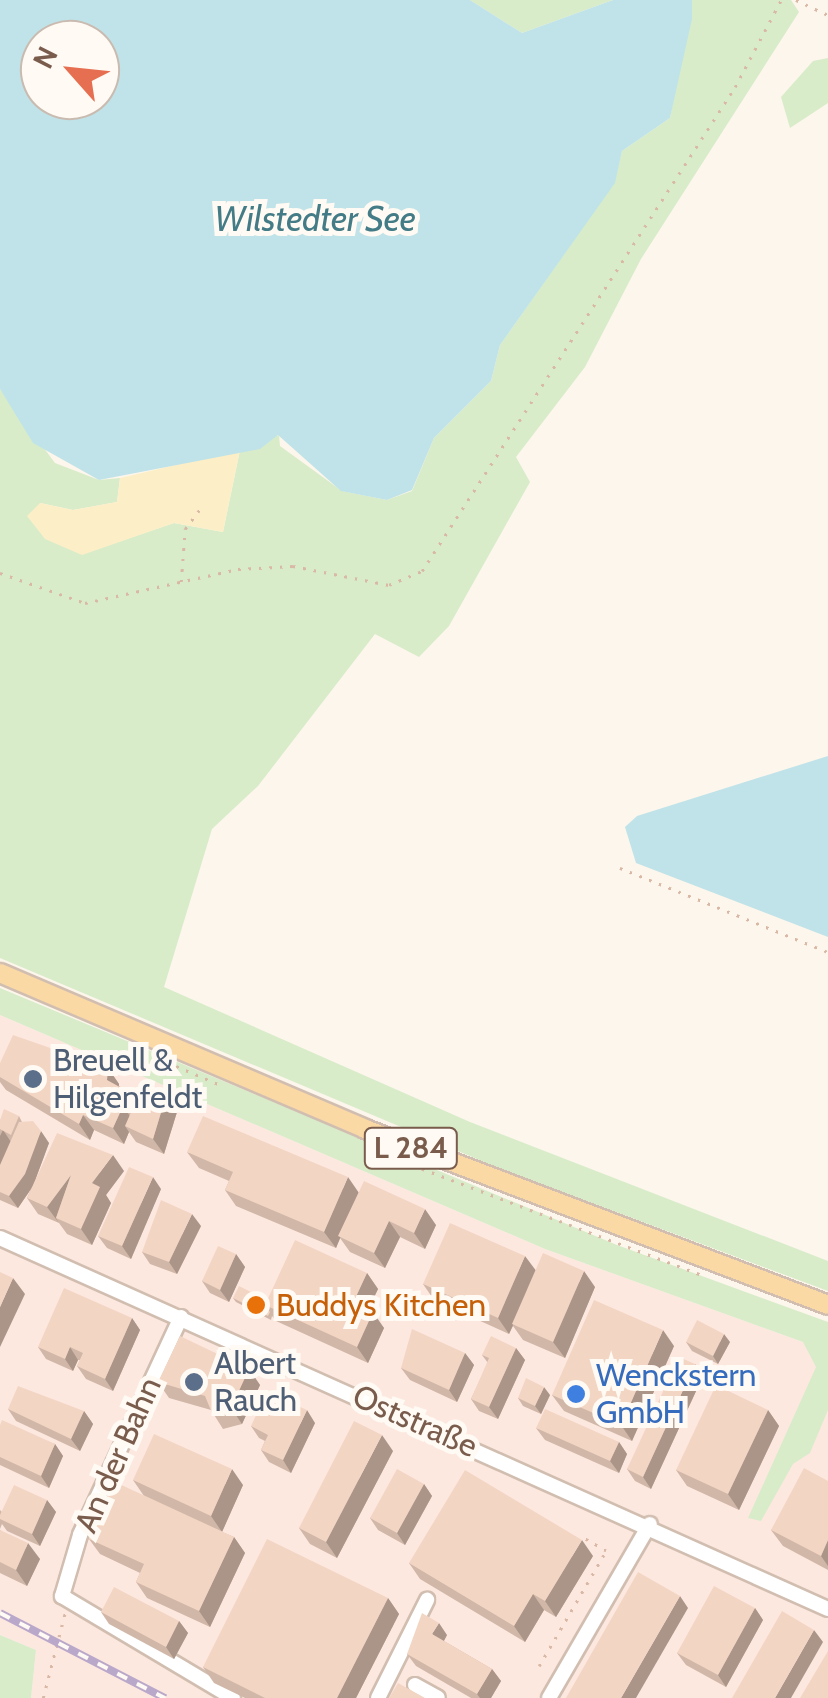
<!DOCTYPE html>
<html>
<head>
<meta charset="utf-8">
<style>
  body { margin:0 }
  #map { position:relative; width:828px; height:1698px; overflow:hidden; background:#fdf6ec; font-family:Cabin,sans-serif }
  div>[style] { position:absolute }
  .commercial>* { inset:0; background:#fde8e0 }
  .green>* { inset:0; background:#d8ecc9 }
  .sand>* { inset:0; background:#fcefc7 }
  .water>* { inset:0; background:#bfe3e8 }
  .path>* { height:2.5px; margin-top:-1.25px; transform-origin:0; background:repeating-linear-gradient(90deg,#d9b8a5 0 2.5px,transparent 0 10.5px) }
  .roads { filter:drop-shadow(2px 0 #d1beb0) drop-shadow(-2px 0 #d1beb0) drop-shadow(0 2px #d1beb0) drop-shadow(0 -2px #d1beb0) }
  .minor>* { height:14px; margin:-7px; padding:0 7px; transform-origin:7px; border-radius:7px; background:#fff }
  .major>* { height:18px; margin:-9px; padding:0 9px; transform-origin:9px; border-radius:9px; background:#fbd9a5 }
  .rail>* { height:8px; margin-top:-4px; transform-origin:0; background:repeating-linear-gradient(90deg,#fffaf3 0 11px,#b9a8c9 0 22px); box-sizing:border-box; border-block:2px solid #b9a8c9 }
  .wall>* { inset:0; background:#d1b7a8 }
  .shaded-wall>* { inset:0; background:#aa9588 }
  .building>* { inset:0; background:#f3d5c3 }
  .dots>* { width:28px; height:28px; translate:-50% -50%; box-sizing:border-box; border:5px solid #fffaf3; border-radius:50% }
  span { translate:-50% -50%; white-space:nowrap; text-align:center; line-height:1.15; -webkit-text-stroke:10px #fffaf3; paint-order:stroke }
  .shield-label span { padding:2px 8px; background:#fffaf3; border:2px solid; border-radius:8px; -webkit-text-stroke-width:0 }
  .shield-label { font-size:30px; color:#7a5c4d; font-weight:700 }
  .service-label { font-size:32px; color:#4e5e75 }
  .left { translate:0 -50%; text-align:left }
  .food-label { font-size:32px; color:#c56008 }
  .shop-label { font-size:32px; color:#366cbe }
  .street-label { font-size:32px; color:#7a5c4d }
  .water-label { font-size:35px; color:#437c86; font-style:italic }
  .north { position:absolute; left:20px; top:20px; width:100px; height:100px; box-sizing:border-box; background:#fffaf3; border:2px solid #cabbb1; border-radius:50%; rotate:297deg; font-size:28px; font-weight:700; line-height:40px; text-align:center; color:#7a5c4d }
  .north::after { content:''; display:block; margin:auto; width:35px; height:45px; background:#e76f51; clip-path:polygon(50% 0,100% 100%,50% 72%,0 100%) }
</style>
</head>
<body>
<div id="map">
  <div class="commercial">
    <div style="clip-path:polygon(0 1015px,545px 1249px,828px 1351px,828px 1698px,31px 1698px,36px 1650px,0 1635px)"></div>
  </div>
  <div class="green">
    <div style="clip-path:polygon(470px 0,613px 0,522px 33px)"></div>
    <div style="clip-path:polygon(692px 0,791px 0,799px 12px,641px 259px,585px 367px,516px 457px,530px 482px,449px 626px,419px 657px,375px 634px,258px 786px,212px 829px,164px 987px,470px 1122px,828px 1261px,828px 1291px,503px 1170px,0 958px,0 389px,55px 463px,99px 480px,120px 478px,117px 502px,73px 510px,40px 503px,82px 554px,174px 523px,223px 532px,240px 450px,279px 435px,280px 446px,342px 491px,387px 500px,412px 491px,434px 438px,491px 381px,500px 345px,614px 183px,622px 151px,670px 118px)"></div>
    <div style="clip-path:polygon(828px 58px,828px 103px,790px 128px,781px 97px,813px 61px)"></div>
    <div style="clip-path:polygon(0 988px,617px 1245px,828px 1322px,828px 1410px,810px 1453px,793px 1464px,761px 1521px,748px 1518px,816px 1367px,803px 1342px,545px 1249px,0 1015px)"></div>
    <div style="clip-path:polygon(0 1635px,36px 1650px,31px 1698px,0 1698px)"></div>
  </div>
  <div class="sand">
    <div style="clip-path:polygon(240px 450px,223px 532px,174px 523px,82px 555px,45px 539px,27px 516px,40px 503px,73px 510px,117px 502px,120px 478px)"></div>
  </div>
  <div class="water">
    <div style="clip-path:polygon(evenodd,0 0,470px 0,522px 33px,613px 0,692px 0,692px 19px,670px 118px,622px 151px,615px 183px,500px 345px,491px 381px,434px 438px,412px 490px,387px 500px,341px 491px,278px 435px,260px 449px,99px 480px,33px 443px,0 389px,0 0,100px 40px,100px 100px,40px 100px,40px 40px,100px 40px)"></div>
    <div style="clip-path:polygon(828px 756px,828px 937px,636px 863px,625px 827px,637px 816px)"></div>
  </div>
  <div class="path">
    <div style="left:796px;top:0;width:35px;rotate:25deg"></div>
    <div style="left:0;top:573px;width:90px;rotate:19.4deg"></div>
    <div style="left:85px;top:603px;width:157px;rotate:-12.5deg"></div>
    <div style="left:238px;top:569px;width:55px;rotate:-3.1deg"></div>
    <div style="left:293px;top:566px;width:98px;rotate:11.2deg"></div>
    <div style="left:389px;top:585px;width:36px;rotate:-23deg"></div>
    <div style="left:422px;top:571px;width:576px;rotate:-57.11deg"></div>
    <div style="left:735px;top:87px;width:98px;rotate:-62.1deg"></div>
    <div style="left:181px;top:582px;width:53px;rotate:-85.7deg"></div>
    <div style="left:185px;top:529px;width:26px;rotate:-53deg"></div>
    <div style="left:620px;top:868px;width:224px;rotate:22deg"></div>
    <div style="left:157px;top:1058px;width:72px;rotate:23deg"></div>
    <div style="left:373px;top:1150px;width:352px;rotate:20.8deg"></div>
    <div style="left:539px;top:1666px;width:133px;rotate:-59.8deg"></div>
    <div style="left:606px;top:1551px;width:28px;rotate:-150deg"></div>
    <div style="left:43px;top:1698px;width:88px;rotate:-75.5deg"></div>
  </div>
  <div class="roads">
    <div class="minor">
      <div style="left:0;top:1238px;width:907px;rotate:24.14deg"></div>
      <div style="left:181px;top:1317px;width:240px;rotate:114.9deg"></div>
      <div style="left:80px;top:1535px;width:64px;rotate:106.4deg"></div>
      <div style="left:62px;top:1596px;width:199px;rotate:30.8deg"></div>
      <div style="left:415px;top:1685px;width:26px;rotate:29deg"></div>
      <div style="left:378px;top:1698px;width:110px;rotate:-63.4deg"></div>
      <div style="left:549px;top:1698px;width:201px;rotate:-59.9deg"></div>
    </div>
    <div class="major">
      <div style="left:0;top:973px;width:397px;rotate:23.1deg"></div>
      <div style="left:365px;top:1129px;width:495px;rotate:20.8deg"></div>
    </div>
  </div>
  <div class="rail">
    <div style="left:0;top:1613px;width:186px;rotate:27.3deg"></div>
  </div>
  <div class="wall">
    <div style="clip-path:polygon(0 1063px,108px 1068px,119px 1084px,119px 1086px,138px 1097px,177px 1112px,164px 1154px,136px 1142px,129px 1132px,124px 1144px,94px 1130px,90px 1140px,6px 1090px,0 1082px)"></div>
    <div style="clip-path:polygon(19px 1116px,22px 1122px,49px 1143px,36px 1178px,124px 1171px,106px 1195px,111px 1203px,92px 1245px,67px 1234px,59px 1223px,38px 1214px,27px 1198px,31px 1189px,18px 1208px,0 1200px,0 1120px)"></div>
    <div style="clip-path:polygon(187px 1152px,359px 1193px,436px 1225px,425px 1249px,400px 1237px,385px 1268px,350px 1252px,340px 1238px,336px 1248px,236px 1206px,225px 1190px,229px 1181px,199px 1168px)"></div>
    <div style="clip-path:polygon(161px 1189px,131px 1259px,107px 1248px,98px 1236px)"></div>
    <div style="clip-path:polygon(201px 1226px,177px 1274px,150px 1264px,142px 1252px)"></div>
    <div style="clip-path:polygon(236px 1254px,245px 1267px,229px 1302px,210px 1293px,202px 1281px)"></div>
    <div style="clip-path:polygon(535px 1270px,595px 1287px,565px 1358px,523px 1340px,513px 1326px,509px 1334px,434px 1300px,423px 1284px)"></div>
    <div style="clip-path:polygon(367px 1273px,378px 1289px,368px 1310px,384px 1328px,368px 1363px,276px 1321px,272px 1316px,271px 1320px,236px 1302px,233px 1298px,267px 1300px)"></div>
    <div style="clip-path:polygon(132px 1318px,140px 1330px,113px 1391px,86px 1379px,77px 1366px,80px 1360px,78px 1360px,73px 1371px,46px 1359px,38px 1347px)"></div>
    <div style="clip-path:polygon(686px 1342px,730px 1342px,718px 1364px,692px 1351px)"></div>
    <div style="clip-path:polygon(674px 1346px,632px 1441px,564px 1411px,552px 1395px)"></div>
    <div style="clip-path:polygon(516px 1348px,525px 1360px,498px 1419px,479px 1411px,471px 1399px,488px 1363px,482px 1355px)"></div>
    <div style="clip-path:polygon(465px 1353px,474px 1365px,457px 1402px,410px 1380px,401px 1368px)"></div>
    <div style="clip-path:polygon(249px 1369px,260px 1385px,242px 1424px,223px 1429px,211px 1410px,169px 1398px,158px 1382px)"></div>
    <div style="clip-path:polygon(703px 1376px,651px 1489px,635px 1481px,627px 1469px)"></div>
    <div style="clip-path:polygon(550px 1395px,541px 1414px,523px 1406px,518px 1398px)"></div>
    <div style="clip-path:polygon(8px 1409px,84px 1411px,93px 1424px,80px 1451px,16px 1421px)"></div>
    <div style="clip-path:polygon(768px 1410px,779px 1426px,739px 1510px,687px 1486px,676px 1470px)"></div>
    <div style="clip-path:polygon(315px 1423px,291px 1473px,269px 1462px,261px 1450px,265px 1441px,259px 1438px,251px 1426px)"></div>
    <div style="clip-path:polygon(0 1425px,55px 1444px,63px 1456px,49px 1488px,0 1465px)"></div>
    <div style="clip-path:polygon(536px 1428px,619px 1442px,627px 1454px,619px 1473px,545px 1440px)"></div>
    <div style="clip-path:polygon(393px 1451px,337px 1558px,310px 1544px,299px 1528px)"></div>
    <div style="clip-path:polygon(133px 1480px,243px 1485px,222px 1532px,234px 1537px,245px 1553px,210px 1627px,147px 1598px,136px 1582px,140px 1573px,100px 1554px,89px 1539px,144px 1496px)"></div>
    <div style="clip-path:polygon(828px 1481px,828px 1570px,783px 1546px,771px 1530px)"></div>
    <div style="clip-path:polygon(424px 1484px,432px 1496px,405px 1545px,378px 1530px,370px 1518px)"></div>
    <div style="clip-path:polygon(47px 1500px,56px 1512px,40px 1546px,7px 1531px,2px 1524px,0 1529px,0 1510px,2px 1512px)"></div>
    <div style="clip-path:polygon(0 1530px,40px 1559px,27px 1586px,0 1573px)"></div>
    <div style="clip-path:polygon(593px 1556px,556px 1617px,544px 1610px,525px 1642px,420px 1579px,409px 1563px)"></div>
    <div style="clip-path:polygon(388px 1598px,399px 1614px,356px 1698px,245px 1698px,214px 1683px,203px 1667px)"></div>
    <div style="clip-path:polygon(755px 1608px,763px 1620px,726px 1687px,686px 1665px,677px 1653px)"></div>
    <div style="clip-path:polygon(101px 1612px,179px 1621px,188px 1633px,174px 1659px,109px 1624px)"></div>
    <div style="clip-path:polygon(447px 1635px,444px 1641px,492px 1669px,501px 1681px,491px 1698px,471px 1698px,416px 1666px,407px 1654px)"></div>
  </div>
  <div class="shaded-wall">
    <div style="clip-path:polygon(108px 1068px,119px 1084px,118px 1096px,107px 1080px)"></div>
    <div style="clip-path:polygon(166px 1096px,177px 1112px,164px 1154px,153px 1139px)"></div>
    <div style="clip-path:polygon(123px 1106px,134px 1122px,125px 1126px,129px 1132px,124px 1144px,113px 1128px)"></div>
    <div style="clip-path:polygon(83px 1115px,94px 1130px,90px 1140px,79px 1124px)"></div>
    <div style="clip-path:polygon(3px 1130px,11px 1142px,0 1167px,0 1136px)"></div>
    <div style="clip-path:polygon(41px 1131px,49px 1143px,33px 1186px,18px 1208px,9px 1196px)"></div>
    <div style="clip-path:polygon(113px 1155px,124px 1171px,106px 1195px,111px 1203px,92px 1245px,81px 1229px,92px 1183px)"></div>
    <div style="clip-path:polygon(71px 1175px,56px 1218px,59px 1223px,47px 1207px)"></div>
    <div style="clip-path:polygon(153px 1177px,161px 1189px,131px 1259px,122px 1246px)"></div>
    <div style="clip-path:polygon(348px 1177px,359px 1193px,336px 1248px,324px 1232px)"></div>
    <div style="clip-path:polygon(425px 1209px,436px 1225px,425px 1249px,414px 1233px)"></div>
    <div style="clip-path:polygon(192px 1214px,201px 1226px,177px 1274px,169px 1262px)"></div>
    <div style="clip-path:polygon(389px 1221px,400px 1237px,385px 1268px,374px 1253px)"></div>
    <div style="clip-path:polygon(236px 1254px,245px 1267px,229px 1302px,220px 1290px)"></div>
    <div style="clip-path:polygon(525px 1256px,537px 1272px,509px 1334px,498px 1318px)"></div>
    <div style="clip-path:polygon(584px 1271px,595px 1287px,565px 1358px,553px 1342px)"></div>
    <div style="clip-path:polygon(367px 1273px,378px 1289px,364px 1318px,353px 1303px)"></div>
    <div style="clip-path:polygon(13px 1278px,25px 1294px,0 1347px,0 1307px)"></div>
    <div style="clip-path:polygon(373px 1312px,384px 1328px,368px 1363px,357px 1347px)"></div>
    <div style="clip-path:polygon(132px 1318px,140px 1330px,113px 1391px,105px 1379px)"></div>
    <div style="clip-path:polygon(663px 1330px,674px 1346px,632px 1441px,621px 1425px)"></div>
    <div style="clip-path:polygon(724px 1334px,730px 1342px,718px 1364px,713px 1356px)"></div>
    <div style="clip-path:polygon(70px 1347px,78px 1360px,73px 1371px,65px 1359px)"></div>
    <div style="clip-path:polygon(516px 1348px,525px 1360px,498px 1419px,489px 1407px)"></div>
    <div style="clip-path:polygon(465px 1353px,474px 1365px,457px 1402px,449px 1390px)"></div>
    <div style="clip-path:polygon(695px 1364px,703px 1376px,651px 1489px,643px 1477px)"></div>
    <div style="clip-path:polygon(249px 1369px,260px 1385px,242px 1424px,231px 1408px)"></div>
    <div style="clip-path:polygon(544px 1387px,550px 1395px,541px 1414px,535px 1406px)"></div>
    <div style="clip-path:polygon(307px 1410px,315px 1423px,291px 1473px,283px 1460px)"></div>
    <div style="clip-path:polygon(768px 1410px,779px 1426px,739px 1510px,728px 1494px)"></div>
    <div style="clip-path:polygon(84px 1411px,93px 1424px,80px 1451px,71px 1439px)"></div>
    <div style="clip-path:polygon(382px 1435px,393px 1451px,337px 1558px,326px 1542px)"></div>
    <div style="clip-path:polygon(619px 1442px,627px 1454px,619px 1473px,610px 1461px)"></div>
    <div style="clip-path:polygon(55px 1444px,63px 1456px,49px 1488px,41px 1476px)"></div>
    <div style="clip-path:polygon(232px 1469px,243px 1485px,222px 1532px,211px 1516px)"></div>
    <div style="clip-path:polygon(424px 1484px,432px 1496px,405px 1545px,397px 1533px)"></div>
    <div style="clip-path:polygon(47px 1500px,56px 1512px,40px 1546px,32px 1534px)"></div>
    <div style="clip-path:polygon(234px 1537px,245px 1553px,210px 1627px,199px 1611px)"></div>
    <div style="clip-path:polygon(582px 1540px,593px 1556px,556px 1617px,545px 1601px)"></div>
    <div style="clip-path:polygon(828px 1540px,828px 1566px,821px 1556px)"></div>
    <div style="clip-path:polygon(28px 1543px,40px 1559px,27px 1586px,16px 1570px)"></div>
    <div style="clip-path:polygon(533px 1594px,544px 1610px,525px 1642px,514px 1626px)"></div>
    <div style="clip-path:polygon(680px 1596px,688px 1608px,636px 1698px,621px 1698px)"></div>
    <div style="clip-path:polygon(388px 1598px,399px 1614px,356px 1698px,337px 1698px)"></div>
    <div style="clip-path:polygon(755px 1608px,763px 1620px,726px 1687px,718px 1675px)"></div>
    <div style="clip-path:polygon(179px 1621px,188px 1633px,174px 1659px,166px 1647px)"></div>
    <div style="clip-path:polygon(439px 1623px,447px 1635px,441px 1646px,432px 1634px)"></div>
    <div style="clip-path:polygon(814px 1630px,823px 1642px,791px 1698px,775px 1698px)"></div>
    <div style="clip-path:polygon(492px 1669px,501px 1681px,491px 1698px,480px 1698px,477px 1694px)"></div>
  </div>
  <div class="building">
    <div style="clip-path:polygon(13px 1035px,108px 1068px,107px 1080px,138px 1097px,148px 1088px,166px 1096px,153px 1139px,125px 1126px,132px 1110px,123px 1106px,113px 1128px,83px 1115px,79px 1124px,0 1077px,0 1063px)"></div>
    <div style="clip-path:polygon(4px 1109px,19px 1116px,11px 1135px,0 1129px,0 1120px)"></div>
    <div style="clip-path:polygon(203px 1116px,348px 1177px,324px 1232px,225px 1190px,233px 1172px,187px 1152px)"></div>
    <div style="clip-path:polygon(33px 1121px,41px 1131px,25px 1174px,9px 1196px,0 1192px,0 1165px,19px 1122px)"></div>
    <div style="clip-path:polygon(57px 1133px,113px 1155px,92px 1183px,100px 1187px,81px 1229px,56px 1218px,71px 1175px,47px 1207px,27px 1198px)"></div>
    <div style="clip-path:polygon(129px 1167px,153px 1177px,122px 1246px,98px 1236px)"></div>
    <div style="clip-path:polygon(364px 1181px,425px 1209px,414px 1233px,389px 1221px,374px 1253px,338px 1236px)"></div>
    <div style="clip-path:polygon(161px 1200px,192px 1214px,169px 1262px,142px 1252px)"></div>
    <div style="clip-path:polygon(450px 1223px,525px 1256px,498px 1318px,423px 1284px)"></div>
    <div style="clip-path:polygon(295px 1240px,367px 1273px,353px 1303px,373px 1312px,357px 1347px,265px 1305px)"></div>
    <div style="clip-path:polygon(218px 1246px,236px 1254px,220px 1290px,202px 1281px)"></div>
    <div style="clip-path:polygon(543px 1253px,584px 1271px,553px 1342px,512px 1324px)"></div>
    <div style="clip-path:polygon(0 1272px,13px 1278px,0 1307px)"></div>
    <div style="clip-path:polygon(239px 1286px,267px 1300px,265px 1305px,270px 1312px,268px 1316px,233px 1298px)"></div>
    <div style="clip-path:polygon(64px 1288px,132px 1318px,105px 1379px,77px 1366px,83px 1353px,70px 1347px,65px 1359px,38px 1347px)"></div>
    <div style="clip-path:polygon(594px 1300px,663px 1330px,621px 1425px,552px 1395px)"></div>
    <div style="clip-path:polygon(697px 1320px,724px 1334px,713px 1356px,686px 1342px)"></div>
    <div style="clip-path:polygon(412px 1329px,465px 1353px,449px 1390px,401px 1368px)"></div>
    <div style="clip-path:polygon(180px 1336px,249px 1369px,231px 1408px,212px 1413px,205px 1396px,158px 1382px)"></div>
    <div style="clip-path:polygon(491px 1336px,516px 1348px,489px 1407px,471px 1399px,489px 1358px,482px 1355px)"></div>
    <div style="clip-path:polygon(679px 1357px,695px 1364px,643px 1477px,627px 1469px)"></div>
    <div style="clip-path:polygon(526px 1378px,544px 1387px,535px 1406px,518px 1398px)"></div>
    <div style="clip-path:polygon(716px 1385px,768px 1410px,728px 1494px,676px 1470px)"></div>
    <div style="clip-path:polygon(18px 1386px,84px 1411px,71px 1439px,8px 1409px)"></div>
    <div style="clip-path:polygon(267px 1392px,307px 1410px,283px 1460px,261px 1450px,268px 1435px,251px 1426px)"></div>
    <div style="clip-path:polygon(545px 1409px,619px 1442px,610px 1461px,536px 1428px)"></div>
    <div style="clip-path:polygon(2px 1420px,55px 1444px,41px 1476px,0 1457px,0 1425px)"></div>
    <div style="clip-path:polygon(354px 1421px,382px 1435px,326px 1542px,299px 1528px)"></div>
    <div style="clip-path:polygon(154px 1434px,232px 1469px,211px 1516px,133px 1480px)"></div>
    <div style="clip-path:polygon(804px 1468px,828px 1481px,828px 1540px,821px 1556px,771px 1530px)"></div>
    <div style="clip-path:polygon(397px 1469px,424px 1484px,397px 1533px,370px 1518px)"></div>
    <div style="clip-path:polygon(465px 1470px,582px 1540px,545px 1601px,533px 1594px,514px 1626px,409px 1563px)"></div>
    <div style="clip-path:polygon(115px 1482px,234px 1537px,199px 1611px,136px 1582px,144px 1564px,89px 1539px)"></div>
    <div style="clip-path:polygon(14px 1485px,47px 1500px,32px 1534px,0 1519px,0 1515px)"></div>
    <div style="clip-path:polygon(0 1530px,28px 1543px,16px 1570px,0 1562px)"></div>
    <div style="clip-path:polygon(267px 1539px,388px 1598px,337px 1698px,265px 1698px,203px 1667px)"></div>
    <div style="clip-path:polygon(638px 1572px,680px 1596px,621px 1698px,566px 1698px)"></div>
    <div style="clip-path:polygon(714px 1586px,755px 1608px,718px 1675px,677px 1653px)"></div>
    <div style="clip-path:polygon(114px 1587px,179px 1621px,166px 1647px,101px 1612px)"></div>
    <div style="clip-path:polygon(782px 1611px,814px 1630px,775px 1698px,732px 1698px)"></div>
    <div style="clip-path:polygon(422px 1613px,439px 1623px,432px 1634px,492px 1669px,477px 1694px,407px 1654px)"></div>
    <div style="clip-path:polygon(828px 1651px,828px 1698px,800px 1698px)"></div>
    <div style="clip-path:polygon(398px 1683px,425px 1698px,389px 1698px)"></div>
  </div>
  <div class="dots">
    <div style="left:33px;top:1079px;background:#5c6f8a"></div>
    <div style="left:256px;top:1305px;background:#e8710a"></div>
    <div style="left:194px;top:1382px;background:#5c6f8a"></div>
    <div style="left:576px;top:1394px;background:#3f7fe0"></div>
  </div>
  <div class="shield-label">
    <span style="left:411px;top:1148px">L 284</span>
  </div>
  <div class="service-label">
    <span class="left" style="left:53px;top:1079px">Breuell &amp;<br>Hilgenfeldt</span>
    <span class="left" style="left:214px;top:1382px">Albert<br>Rauch</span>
  </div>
  <div class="food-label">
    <span class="left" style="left:276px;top:1305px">Buddys Kitchen</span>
  </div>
  <div class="shop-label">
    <span class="left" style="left:596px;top:1394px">Wenckstern<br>GmbH</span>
  </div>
  <div class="street-label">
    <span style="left:415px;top:1421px;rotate:24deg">Oststraße</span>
    <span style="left:118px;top:1455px;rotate:-66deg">An der Bahn</span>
  </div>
  <div class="water-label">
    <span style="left:315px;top:219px">Wilstedter See</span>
  </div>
  <div class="north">N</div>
</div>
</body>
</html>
